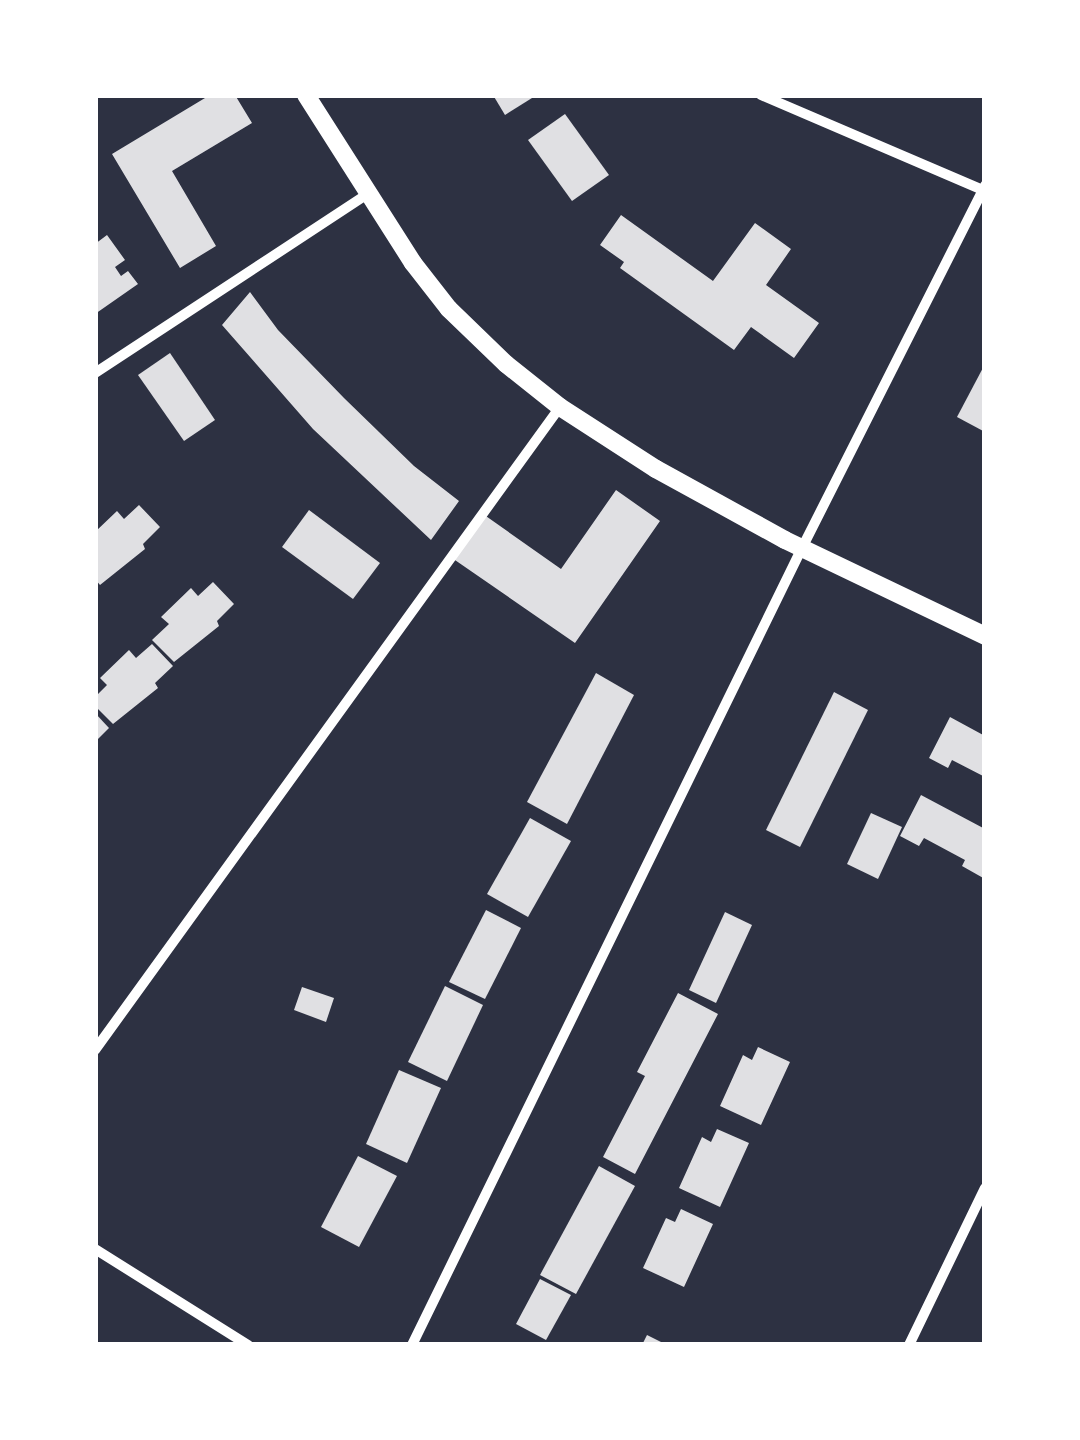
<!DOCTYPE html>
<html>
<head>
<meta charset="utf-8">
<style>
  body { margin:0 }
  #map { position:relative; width:1080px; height:1440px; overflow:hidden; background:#2d3142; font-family:Barlow,sans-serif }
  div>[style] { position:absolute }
  .building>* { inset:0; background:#e0e0e3 }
  .minor>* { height:10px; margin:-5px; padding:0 5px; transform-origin:5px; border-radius:5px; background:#fff }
  .tertiary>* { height:18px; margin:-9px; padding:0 9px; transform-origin:9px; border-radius:9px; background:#fff }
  span { translate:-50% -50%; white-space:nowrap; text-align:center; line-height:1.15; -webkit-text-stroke:8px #fff; paint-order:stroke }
  .frame { position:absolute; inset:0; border:98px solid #fff; pointer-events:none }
</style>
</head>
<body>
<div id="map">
  <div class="building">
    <div style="clip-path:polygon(210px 95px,235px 95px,252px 123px,172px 171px,216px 246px,180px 268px,112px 154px)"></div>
    <div style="clip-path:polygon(493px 95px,531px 95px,532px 98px,505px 115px)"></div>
    <div style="clip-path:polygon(565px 114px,609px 175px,572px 201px,528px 140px)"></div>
    <div style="clip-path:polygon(621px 215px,713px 281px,755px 223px,791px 249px,766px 285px,819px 323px,794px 358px,751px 327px,734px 350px,620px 268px,624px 262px,600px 245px)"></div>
    <div style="clip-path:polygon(107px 235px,125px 260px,115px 267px,121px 276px,128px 271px,138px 284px,95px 314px,95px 244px)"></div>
    <div style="clip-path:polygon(250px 292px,278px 330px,344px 398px,414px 466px,459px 501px,431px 540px,313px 429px,222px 325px)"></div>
    <div style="clip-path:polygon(170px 353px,215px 420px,184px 441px,138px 375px)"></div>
    <div style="clip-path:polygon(985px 364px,985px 432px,957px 417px)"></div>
    <div style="clip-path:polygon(616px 490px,660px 521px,575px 643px,452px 558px,483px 514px,561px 569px)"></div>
    <div style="clip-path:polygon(139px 505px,160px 527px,143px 544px,145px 549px,100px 585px,95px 579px,95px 532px,117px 511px,124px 519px)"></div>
    <div style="clip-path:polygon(309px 510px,380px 563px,353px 599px,282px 547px)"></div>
    <div style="clip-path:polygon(213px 582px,234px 604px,217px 621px,219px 626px,174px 662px,152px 640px,169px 624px,161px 617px,191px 588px,198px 596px)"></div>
    <div style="clip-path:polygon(152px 644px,173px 666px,155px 683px,158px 688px,113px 724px,95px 706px,95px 697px,107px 685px,100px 678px,129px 650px,136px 658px)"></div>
    <div style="clip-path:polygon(596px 673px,634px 695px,567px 824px,527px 802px)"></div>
    <div style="clip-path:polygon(834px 692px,868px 710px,800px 847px,766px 830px)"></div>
    <div style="clip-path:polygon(95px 713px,109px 728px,95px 742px)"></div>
    <div style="clip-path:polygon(950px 717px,985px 736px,985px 777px,952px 760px,948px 768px,929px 758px)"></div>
    <div style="clip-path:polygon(921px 795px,985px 829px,985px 879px,962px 866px,965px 860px,924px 838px,919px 846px,900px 836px)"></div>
    <div style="clip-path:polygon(871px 813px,902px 827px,878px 879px,847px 864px)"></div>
    <div style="clip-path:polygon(530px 818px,571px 841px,528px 917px,487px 894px)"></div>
    <div style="clip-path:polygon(486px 910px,521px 928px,485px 999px,449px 982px)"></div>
    <div style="clip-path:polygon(725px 912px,752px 925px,716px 1003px,689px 990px)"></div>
    <div style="clip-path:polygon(445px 986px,483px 1005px,447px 1081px,408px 1062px)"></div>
    <div style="clip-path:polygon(302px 987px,334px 998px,326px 1022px,294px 1010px)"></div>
    <div style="clip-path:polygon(678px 993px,718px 1014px,635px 1174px,603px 1157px,645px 1076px,637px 1072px)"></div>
    <div style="clip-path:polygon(758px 1047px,790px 1062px,761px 1125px,720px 1106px,743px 1055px,752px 1060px)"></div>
    <div style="clip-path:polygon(399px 1070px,441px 1088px,407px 1163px,366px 1144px)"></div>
    <div style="clip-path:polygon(717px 1129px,749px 1143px,720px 1207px,679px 1188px,702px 1137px,711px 1142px)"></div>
    <div style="clip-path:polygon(358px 1156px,397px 1176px,359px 1247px,321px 1227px)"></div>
    <div style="clip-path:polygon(599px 1166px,635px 1186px,576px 1294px,540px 1275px)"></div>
    <div style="clip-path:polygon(681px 1209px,713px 1224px,684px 1287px,643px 1268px,666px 1218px,675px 1222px)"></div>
    <div style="clip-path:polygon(540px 1279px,571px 1295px,546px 1340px,516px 1324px)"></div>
    <div style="clip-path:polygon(647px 1335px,667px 1345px,642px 1345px)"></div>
  </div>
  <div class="minor">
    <div style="left:761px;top:95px;width:241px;rotate:23.2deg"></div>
    <div style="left:95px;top:373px;width:328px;rotate:-33.3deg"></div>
    <div style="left:95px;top:1050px;width:794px;rotate:-54.13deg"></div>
    <div style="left:95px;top:1249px;width:181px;rotate:32.1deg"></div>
    <div style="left:412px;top:1345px;width:887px;rotate:-63.93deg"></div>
    <div style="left:802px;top:548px;width:407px;rotate:-63.2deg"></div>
    <div style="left:909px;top:1345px;width:174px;rotate:-64.2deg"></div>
  </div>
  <div class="tertiary">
    <div style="left:306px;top:95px;width:199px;rotate:57.5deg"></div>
    <div style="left:413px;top:263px;width:58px;rotate:52deg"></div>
    <div style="left:449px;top:309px;width:79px;rotate:44deg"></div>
    <div style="left:506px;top:364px;width:69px;rotate:38.5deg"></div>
    <div style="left:560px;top:407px;width:114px;rotate:32.9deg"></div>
    <div style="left:656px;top:469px;width:147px;rotate:28.8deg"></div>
    <div style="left:785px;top:540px;width:222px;rotate:25.6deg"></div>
  </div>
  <div class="frame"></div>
</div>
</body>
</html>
